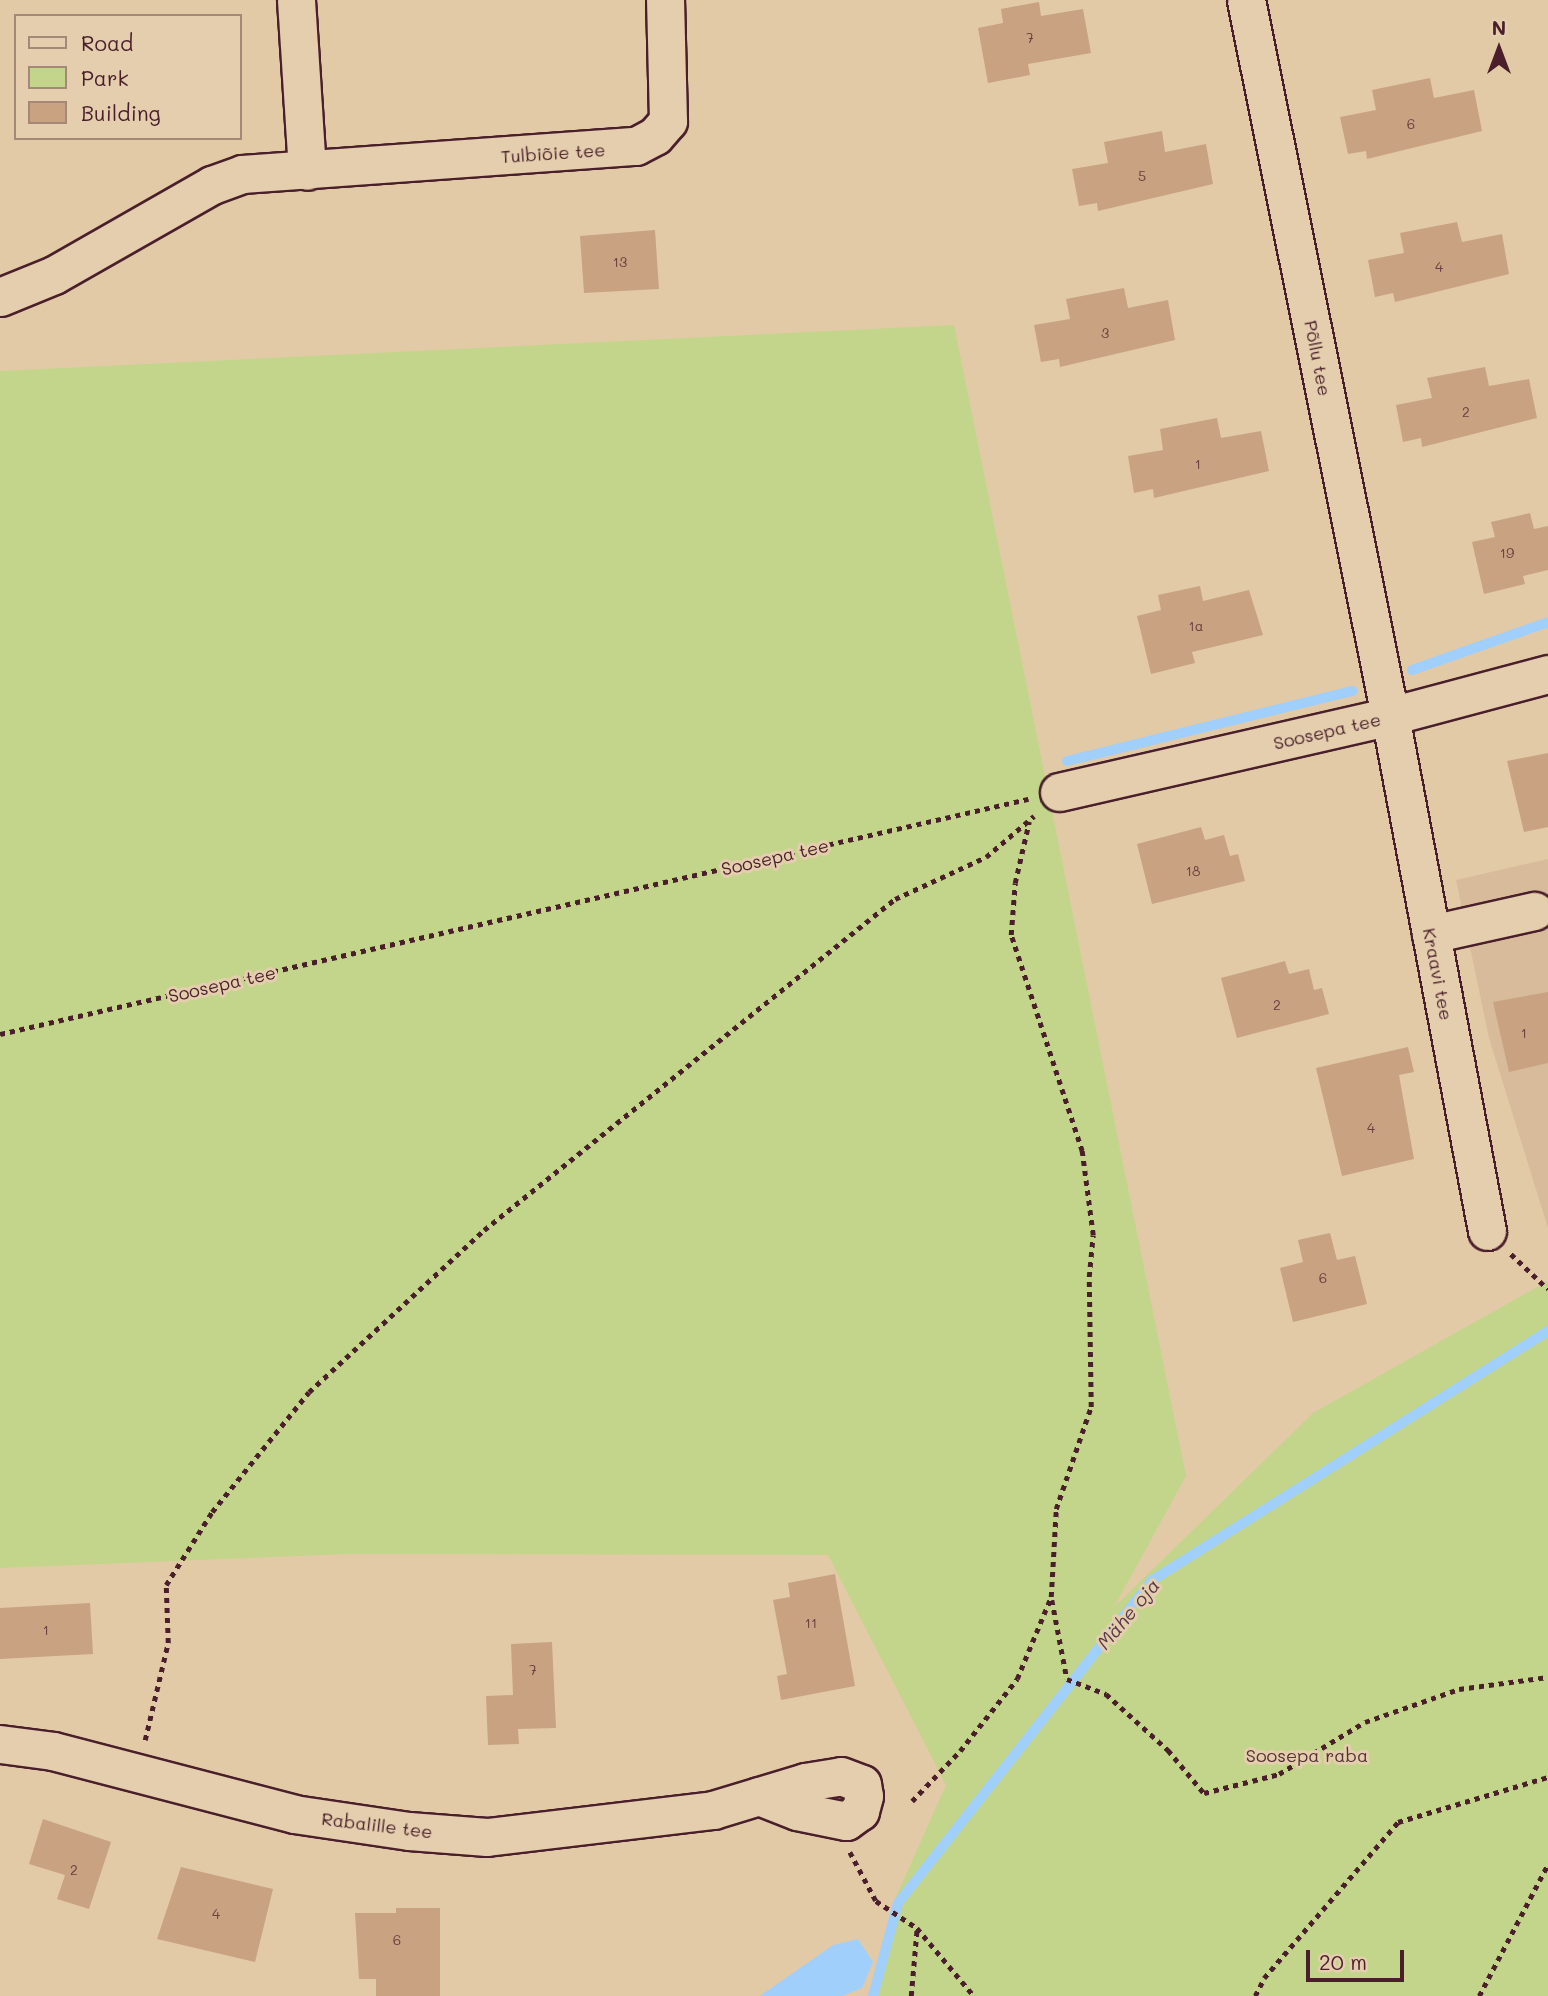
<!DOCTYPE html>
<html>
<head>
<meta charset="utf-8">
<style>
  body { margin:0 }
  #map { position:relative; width:1548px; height:1996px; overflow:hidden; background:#e3caa7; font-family:Mali,sans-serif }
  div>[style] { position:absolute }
  .built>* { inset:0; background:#d8bb9a }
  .green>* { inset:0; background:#c2d58a }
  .water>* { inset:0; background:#a0cffc }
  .stream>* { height:10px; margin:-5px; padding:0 5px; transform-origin:5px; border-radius:5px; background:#a0cffc }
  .building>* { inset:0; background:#c8a281 }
  .path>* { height:4.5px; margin-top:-2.25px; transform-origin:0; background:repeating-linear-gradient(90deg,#4a1f2b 0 5px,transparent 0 10px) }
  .roads { filter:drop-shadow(2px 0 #4a1f2b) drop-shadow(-2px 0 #4a1f2b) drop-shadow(0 2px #4a1f2b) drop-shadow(0 -2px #4a1f2b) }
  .minor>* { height:37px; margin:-18.5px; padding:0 18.5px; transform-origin:18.5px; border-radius:18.5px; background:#e4cead }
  span { translate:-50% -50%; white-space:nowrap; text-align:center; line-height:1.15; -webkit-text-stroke:6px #e4cead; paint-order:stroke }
  .number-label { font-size:14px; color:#6a4040 }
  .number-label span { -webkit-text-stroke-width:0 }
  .street-label { font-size:18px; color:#4a1f2b }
  .park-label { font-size:18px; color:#563134 }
  .water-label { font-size:19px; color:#57394a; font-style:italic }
  .legend { position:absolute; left:14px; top:14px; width:228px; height:126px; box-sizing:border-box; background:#e4cead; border:2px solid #a68879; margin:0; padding:9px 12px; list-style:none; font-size:21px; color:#4a1f2b }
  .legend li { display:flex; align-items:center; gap:14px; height:35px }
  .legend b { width:35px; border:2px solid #a68879 }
  .north { position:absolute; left:1464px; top:14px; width:70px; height:70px; -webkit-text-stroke:5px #e4cead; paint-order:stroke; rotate:0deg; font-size:19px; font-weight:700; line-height:28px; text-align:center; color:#4a1f2b }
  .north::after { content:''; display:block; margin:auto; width:24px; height:32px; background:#4a1f2b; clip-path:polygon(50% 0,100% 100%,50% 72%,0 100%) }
  .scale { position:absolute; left:1306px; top:1950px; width:98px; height:32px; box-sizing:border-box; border:4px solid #4a1f2b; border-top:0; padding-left:9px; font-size:21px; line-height:24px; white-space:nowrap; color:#4a1f2b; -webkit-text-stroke:5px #e4cead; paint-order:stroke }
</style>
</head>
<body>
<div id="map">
  <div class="built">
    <div style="clip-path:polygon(1548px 859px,1548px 1228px,1489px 1038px,1456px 880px)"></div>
  </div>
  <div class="green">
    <div style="clip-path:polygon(954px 325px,1186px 1476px,1114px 1607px,1313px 1413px,1548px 1281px,1548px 1996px,870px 1996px,895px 1899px,946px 1785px,828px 1555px,348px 1554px,0 1568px,0 371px)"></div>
  </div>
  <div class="water">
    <div style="clip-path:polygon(858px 1939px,873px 1962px,862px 1988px,842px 1996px,760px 1996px,833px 1945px)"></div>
  </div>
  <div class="stream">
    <div style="left:1412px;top:670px;width:144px;rotate:-19.4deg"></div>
    <div style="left:1067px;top:761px;width:294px;rotate:-13.8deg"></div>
    <div style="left:873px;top:1996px;width:96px;rotate:-75deg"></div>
    <div style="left:898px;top:1903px;width:410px;rotate:-51.8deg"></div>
    <div style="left:1151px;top:1581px;width:469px;rotate:-32.2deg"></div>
  </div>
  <div class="building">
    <div style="clip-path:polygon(1039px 2px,1041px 16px,1083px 9px,1091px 53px,1028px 64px,1030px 75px,988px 83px,978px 28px,1003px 23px,1001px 9px)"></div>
    <div style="clip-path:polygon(1430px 78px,1434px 98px,1474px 90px,1482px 131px,1367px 159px,1366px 151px,1348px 154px,1340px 117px,1376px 110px,1372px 90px)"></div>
    <div style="clip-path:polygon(1162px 131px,1165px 152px,1206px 144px,1213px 184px,1098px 211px,1097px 203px,1079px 206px,1072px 169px,1108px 163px,1104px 142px)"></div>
    <div style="clip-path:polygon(1457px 222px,1462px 242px,1502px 234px,1509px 274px,1395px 302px,1393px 293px,1375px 297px,1368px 260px,1404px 253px,1400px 233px)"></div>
    <div style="clip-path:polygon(655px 230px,659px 289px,584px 293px,580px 236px)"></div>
    <div style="clip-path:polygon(1124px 288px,1128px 308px,1168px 300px,1175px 340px,1060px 367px,1059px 359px,1041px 362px,1034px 325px,1070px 319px,1066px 299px)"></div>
    <div style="clip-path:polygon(1485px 367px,1489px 386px,1529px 379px,1537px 418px,1422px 447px,1421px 438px,1403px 442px,1396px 405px,1432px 398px,1427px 378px)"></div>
    <div style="clip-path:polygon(1217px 418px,1221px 438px,1261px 431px,1269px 471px,1154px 498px,1153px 489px,1134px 493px,1128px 456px,1163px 450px,1160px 429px)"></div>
    <div style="clip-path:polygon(1530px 513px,1534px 529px,1548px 526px,1548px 570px,1523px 576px,1525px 584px,1484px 594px,1472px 542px,1495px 537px,1491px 522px)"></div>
    <div style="clip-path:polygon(1200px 586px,1203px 601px,1249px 590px,1263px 635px,1192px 652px,1195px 663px,1151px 674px,1137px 616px,1161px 610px,1158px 595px)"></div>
    <div style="clip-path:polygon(1548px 753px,1548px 827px,1524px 832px,1507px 761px)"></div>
    <div style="clip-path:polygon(1201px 827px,1205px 840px,1224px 835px,1230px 856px,1238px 854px,1245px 881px,1152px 904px,1137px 844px)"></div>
    <div style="clip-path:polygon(1285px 961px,1289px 974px,1309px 969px,1314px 990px,1322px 988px,1329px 1014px,1237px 1038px,1221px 978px)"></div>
    <div style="clip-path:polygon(1548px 992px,1548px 1063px,1509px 1072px,1493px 1002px)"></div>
    <div style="clip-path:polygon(1408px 1047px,1414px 1072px,1399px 1075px,1414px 1159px,1342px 1176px,1316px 1068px)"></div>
    <div style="clip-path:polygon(1330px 1233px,1337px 1260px,1355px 1256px,1367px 1304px,1293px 1322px,1280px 1268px,1303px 1262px,1298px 1240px)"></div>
    <div style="clip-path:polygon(835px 1574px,855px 1686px,781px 1700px,777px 1676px,787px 1674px,773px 1600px,790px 1597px,788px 1583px)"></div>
    <div style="clip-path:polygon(90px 1603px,93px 1654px,0 1659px,0 1608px)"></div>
    <div style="clip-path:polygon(552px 1642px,556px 1728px,518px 1729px,519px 1744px,488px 1745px,486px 1696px,513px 1695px,511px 1644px)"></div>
    <div style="clip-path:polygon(43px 1819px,111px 1842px,89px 1909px,57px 1899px,65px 1875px,29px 1864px)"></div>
    <div style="clip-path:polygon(181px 1867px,273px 1889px,255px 1962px,157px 1939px)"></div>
    <div style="clip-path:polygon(396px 1908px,440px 1908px,440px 1996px,376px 1996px,376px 1979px,359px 1979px,355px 1913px,396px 1913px)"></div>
  </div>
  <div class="path">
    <div style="left:0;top:1034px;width:1055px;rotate:-12.88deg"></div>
    <div style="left:1511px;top:1254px;width:51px;rotate:43.4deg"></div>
    <div style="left:1052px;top:1600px;width:80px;rotate:79.2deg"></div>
    <div style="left:1067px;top:1679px;width:42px;rotate:21deg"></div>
    <div style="left:1106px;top:1694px;width:84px;rotate:42.1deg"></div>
    <div style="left:1168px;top:1750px;width:56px;rotate:50.1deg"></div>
    <div style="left:1204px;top:1793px;width:77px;rotate:-14.2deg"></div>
    <div style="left:1279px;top:1774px;width:100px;rotate:-31.2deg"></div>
    <div style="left:1365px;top:1722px;width:100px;rotate:-19.3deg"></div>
    <div style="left:1459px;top:1689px;width:90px;rotate:-7.7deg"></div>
    <div style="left:145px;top:1740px;width:100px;rotate:-76.7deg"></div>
    <div style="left:168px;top:1643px;width:58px;rotate:-92deg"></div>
    <div style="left:166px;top:1585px;width:86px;rotate:-57.8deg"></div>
    <div style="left:212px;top:1512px;width:154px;rotate:-51.1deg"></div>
    <div style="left:309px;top:1392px;width:238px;rotate:-42.8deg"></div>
    <div style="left:484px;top:1230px;width:528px;rotate:-38.85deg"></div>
    <div style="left:895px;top:899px;width:100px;rotate:-24.8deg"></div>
    <div style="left:986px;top:857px;width:63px;rotate:-40.5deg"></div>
    <div style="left:912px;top:1801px;width:69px;rotate:-46.2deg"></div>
    <div style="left:960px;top:1751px;width:92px;rotate:-51.6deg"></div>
    <div style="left:1017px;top:1679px;width:89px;rotate:-67.5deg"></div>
    <div style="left:1051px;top:1597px;width:88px;rotate:-86.7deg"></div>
    <div style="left:1056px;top:1509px;width:108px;rotate:-71.1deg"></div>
    <div style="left:1091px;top:1407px;width:130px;rotate:-90.9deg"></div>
    <div style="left:1089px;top:1277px;width:42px;rotate:-84.6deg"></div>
    <div style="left:1093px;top:1235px;width:85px;rotate:-97.5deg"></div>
    <div style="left:1082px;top:1151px;width:227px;rotate:-108.2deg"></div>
    <div style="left:1011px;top:935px;width:52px;rotate:-85.6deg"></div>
    <div style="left:1015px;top:883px;width:63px;rotate:-77.1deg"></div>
    <div style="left:850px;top:1852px;width:55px;rotate:62deg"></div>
    <div style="left:876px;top:1901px;width:49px;rotate:33.4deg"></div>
    <div style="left:917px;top:1928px;width:89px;rotate:50deg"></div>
    <div style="left:911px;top:1996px;width:68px;rotate:-85deg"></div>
    <div style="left:1255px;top:1996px;width:20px;rotate:-63deg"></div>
    <div style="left:1264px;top:1978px;width:206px;rotate:-49.3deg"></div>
    <div style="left:1398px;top:1822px;width:157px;rotate:-16.7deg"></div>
    <div style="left:1479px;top:1996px;width:149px;rotate:-62.4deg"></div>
  </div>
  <div class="roads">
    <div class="minor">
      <div style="left:296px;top:0;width:171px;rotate:86.3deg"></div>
      <div style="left:1246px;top:0;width:730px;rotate:78.63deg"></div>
      <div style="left:1390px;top:716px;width:524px;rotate:79.33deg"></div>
      <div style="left:0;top:297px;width:58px;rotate:-22.2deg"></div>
      <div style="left:54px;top:275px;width:182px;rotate:-29.7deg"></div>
      <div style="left:212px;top:185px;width:32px;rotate:-20deg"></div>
      <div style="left:242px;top:174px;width:395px;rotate:-4.1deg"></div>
      <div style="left:636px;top:146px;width:21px;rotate:-28deg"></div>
      <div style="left:655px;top:136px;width:20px;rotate:-49deg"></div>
      <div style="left:668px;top:121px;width:121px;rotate:-91.4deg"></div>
      <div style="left:1059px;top:792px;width:340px;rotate:-12.9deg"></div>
      <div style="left:1390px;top:716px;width:163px;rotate:-14.9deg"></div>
      <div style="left:1431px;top:934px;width:106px;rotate:-12.6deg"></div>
      <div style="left:0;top:1744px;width:53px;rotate:7.5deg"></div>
      <div style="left:53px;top:1751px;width:249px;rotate:14.6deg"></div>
      <div style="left:294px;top:1814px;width:116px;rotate:8.4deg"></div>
      <div style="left:409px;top:1831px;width:78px;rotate:4.4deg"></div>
      <div style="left:487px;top:1837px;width:228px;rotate:-6.8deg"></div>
      <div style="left:713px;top:1810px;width:96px;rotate:-16.9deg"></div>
      <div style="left:805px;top:1782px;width:36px;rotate:-9deg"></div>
      <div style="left:841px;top:1776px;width:22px;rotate:21deg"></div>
      <div style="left:862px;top:1784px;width:12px;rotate:81deg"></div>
      <div style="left:864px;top:1796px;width:16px;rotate:105deg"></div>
      <div style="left:860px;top:1811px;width:17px;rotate:144deg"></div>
      <div style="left:846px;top:1821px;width:50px;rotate:-168.5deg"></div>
      <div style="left:797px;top:1811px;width:41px;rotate:-158.5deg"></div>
    </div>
  </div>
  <div class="number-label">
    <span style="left:1030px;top:38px">7</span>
    <span style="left:1411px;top:124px">6</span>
    <span style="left:1142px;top:176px">5</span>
    <span style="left:620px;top:262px">13</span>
    <span style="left:1439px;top:267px">4</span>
    <span style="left:1105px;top:333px">3</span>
    <span style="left:1466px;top:412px">2</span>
    <span style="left:1198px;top:464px">1</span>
    <span style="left:1507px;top:553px">19</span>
    <span style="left:1196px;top:626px">1a</span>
    <span style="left:1193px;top:871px">18</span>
    <span style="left:1277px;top:1005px">2</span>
    <span style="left:1524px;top:1033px">1</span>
    <span style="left:1371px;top:1128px">4</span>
    <span style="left:1323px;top:1278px">6</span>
    <span style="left:811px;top:1623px">11</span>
    <span style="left:46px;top:1630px">1</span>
    <span style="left:533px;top:1670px">7</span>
    <span style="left:74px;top:1870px">2</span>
    <span style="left:216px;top:1914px">4</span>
    <span style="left:397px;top:1940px">6</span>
  </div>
  <div class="street-label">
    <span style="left:553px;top:153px;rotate:-4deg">Tulbiõie tee</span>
    <span style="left:1318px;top:358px;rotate:79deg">Põllu tee</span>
    <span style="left:1327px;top:731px;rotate:-13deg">Soosepa tee</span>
    <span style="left:775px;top:857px;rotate:-13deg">Soosepa tee</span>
    <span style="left:1438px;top:974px;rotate:79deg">Kraavi tee</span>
    <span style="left:222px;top:984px;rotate:-13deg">Soosepa tee</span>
    <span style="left:377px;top:1825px;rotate:7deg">Rabalille tee</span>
  </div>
  <div class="park-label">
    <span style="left:1307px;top:1755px">Soosepa raba</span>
  </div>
  <div class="water-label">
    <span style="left:1128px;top:1614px;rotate:-50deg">Mähe oja</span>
  </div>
  <ul class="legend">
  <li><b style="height:9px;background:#e4cead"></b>Road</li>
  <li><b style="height:19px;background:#c2d58a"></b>Park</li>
  <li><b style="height:19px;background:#c8a281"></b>Building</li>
  </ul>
  <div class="north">N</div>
  <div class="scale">20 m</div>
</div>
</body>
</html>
